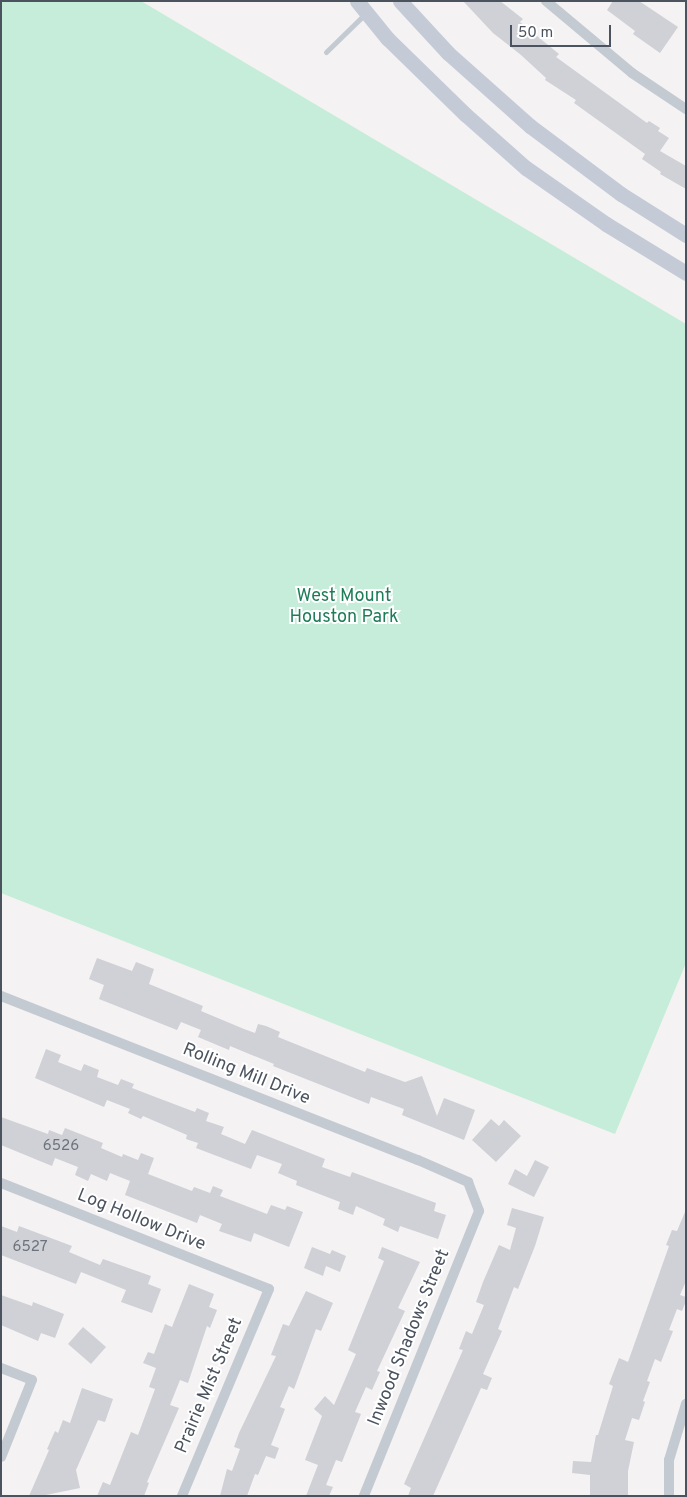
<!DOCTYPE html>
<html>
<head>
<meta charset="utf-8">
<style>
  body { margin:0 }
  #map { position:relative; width:687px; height:1497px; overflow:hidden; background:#f4f2f2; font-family:Overpass,sans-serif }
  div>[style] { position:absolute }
  .green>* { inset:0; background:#c5edd9 }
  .building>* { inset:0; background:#cfd1d6 }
  .lane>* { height:5px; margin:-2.5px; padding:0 2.5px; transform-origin:2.5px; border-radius:2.5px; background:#c4cad2 }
  .street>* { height:10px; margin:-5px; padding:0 5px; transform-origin:5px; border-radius:5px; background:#c4cad2 }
  .secondary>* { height:15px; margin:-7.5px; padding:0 7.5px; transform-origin:7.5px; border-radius:7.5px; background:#c4cbd7 }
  span { translate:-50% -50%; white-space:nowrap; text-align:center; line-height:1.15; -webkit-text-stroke:4px #fff; paint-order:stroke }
  .number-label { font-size:15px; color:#6c727c }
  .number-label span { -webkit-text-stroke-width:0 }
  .park-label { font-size:18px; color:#1f7c59 }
  .street-label { font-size:18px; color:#4b535e }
  .frame { position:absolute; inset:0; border:2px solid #4b535e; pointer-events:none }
  .scale { position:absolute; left:510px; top:25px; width:101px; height:22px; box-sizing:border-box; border:2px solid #4b535e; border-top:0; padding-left:6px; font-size:15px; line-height:18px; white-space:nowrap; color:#4b535e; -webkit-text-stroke:4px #fff; paint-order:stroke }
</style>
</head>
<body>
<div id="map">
  <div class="green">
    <div style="clip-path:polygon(1px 1px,141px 1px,686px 324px,686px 963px,615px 1134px,1px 893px)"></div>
  </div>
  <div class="building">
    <div style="clip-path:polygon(463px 1px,500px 1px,523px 19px,520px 22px,559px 54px,556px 57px,647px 123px,649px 121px,660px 128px,658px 131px,669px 138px,660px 151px,686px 166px,686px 189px,660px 174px,661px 172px,642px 159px,645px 154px,574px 103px,576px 100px,545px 80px,546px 78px,521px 55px,493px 33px)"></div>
    <div style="clip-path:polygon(613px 1px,639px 1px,678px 27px,660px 53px,633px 34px,635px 31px,607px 10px)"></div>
    <div style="clip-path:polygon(97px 958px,132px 971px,136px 962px,154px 969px,149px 984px,203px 1006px,201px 1011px,244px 1029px,255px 1033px,258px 1024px,266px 1026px,280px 1032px,278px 1037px,365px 1072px,367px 1068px,405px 1082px,422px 1076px,437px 1116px,444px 1098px,475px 1110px,464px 1140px,402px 1115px,404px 1109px,371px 1097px,369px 1104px,273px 1066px,274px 1064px,230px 1046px,229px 1050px,198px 1037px,201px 1030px,181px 1022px,177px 1030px,99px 999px,104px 985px,89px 979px)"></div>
    <div style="clip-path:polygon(46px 1049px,61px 1055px,58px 1062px,81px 1071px,84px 1064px,99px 1070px,97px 1077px,118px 1085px,121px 1079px,134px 1084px,132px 1088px,158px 1098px,195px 1112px,197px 1108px,209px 1113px,206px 1121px,224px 1127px,221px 1134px,245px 1144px,252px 1130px,325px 1159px,322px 1167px,350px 1177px,352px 1172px,436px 1203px,434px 1211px,446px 1215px,438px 1239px,400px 1226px,398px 1232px,383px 1225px,385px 1219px,356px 1206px,353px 1215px,338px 1209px,340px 1202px,296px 1185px,297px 1181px,278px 1173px,282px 1164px,257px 1155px,251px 1169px,196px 1148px,198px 1143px,186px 1139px,187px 1135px,143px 1116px,141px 1119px,128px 1113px,130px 1109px,107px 1100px,104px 1107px,35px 1078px)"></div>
    <div style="clip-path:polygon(1px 1117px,48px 1134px,49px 1130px,62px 1135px,65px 1128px,103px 1143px,101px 1148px,122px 1157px,123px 1154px,138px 1160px,141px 1153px,154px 1158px,148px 1174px,192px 1191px,194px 1187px,210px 1193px,213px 1186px,223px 1190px,220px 1196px,267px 1214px,271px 1205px,285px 1210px,287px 1206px,303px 1212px,289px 1247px,254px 1233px,251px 1242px,219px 1231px,222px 1224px,200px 1215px,197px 1223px,125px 1195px,130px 1181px,110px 1173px,107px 1181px,91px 1174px,88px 1181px,75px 1175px,78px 1167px,55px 1158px,52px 1166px,1px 1145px)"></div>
    <div style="clip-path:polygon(491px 1119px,499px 1126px,504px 1120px,521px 1136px,496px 1162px,472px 1140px)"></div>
    <div style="clip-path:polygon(535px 1160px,549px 1167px,534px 1197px,508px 1184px,515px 1169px,527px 1176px)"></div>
    <div style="clip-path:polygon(512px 1208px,544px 1217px,535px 1246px,518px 1289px,514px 1287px,498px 1329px,502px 1331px,483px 1374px,492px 1378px,487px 1390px,481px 1388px,433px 1496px,408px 1496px,411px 1488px,404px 1484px,463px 1350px,459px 1349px,466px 1331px,472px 1334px,484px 1305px,476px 1302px,483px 1282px,499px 1245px,510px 1250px,516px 1228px,507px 1225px)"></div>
    <div style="clip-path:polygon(685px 1212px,686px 1281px,680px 1295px,686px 1297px,686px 1301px,682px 1311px,677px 1309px,669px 1330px,673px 1331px,661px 1362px,655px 1359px,647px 1381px,650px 1382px,643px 1401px,645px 1402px,639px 1420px,632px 1418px,625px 1440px,634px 1442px,628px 1471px,628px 1496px,590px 1496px,590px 1475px,572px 1473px,573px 1461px,591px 1462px,596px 1435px,598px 1435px,613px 1386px,609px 1384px,619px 1358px,628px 1362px,669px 1246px,666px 1245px,672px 1230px,677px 1231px)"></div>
    <div style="clip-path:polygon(1px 1226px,17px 1232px,19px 1226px,72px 1246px,69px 1252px,100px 1265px,103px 1259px,151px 1276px,148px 1284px,161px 1289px,152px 1313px,121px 1302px,126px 1290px,81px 1272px,76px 1284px,1px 1255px)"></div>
    <div style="clip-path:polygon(312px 1247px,330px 1254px,332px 1250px,346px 1256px,340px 1272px,326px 1266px,323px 1276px,304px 1268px)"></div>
    <div style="clip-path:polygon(382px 1247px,420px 1262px,398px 1308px,405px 1311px,377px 1371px,380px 1372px,372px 1390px,366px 1387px,355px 1412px,361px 1414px,342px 1462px,336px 1460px,326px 1485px,333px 1487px,329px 1496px,306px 1496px,318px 1465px,305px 1460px,322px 1416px,314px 1409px,325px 1396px,334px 1405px,356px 1354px,348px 1350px,384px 1261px,378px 1258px)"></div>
    <div style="clip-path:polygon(189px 1284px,214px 1294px,209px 1307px,217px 1310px,210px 1328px,207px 1326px,188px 1383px,180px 1380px,170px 1405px,179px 1408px,147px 1482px,149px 1483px,144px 1496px,97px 1496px,103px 1482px,110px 1485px,131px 1432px,138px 1435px,155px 1389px,149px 1387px,156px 1368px,143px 1363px,148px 1352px,154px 1354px,165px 1324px,172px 1327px)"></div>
    <div style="clip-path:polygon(306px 1291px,333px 1303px,321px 1331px,316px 1329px,294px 1389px,289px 1386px,280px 1407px,285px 1409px,271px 1445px,279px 1448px,275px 1459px,266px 1456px,258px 1475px,255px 1474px,247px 1496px,220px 1496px,227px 1469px,232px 1471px,240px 1449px,234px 1447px,239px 1433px,276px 1356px,271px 1355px,283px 1324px,289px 1326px)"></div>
    <div style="clip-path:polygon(1px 1295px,32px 1306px,33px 1302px,64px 1314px,55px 1338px,41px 1333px,38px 1341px,1px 1325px)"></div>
    <div style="clip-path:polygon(83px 1327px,106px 1347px,91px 1364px,68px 1344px)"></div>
    <div style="clip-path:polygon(82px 1388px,113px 1399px,105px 1422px,98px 1420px,76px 1470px,80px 1488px,41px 1496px,29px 1496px,49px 1450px,47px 1449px,55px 1431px,58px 1433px,63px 1420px,70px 1423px)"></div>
  </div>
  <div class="lane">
    <div style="left:326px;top:52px;width:56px;rotate:-44.3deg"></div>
  </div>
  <div class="street">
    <div style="left:546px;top:1px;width:112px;rotate:39.9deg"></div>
    <div style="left:632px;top:73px;width:65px;rotate:33.7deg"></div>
    <div style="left:1px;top:996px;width:448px;rotate:21.5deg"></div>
    <div style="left:418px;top:1160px;width:55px;rotate:23.7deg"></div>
    <div style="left:468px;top:1182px;width:31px;rotate:69deg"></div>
    <div style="left:479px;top:1211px;width:307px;rotate:112deg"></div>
    <div style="left:1px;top:1183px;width:288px;rotate:21.6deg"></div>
    <div style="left:269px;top:1289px;width:225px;rotate:112.8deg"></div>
    <div style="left:1px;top:1368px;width:33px;rotate:21deg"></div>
    <div style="left:32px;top:1380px;width:83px;rotate:111.9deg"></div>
    <div style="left:669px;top:1496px;width:36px;rotate:-90deg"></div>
    <div style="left:669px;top:1460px;width:59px;rotate:-73.1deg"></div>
  </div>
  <div class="secondary">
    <div style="left:357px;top:1px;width:48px;rotate:51deg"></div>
    <div style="left:387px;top:38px;width:110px;rotate:44.3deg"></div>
    <div style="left:466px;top:115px;width:80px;rotate:41.5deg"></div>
    <div style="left:526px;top:168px;width:98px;rotate:35deg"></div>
    <div style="left:606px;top:224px;width:94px;rotate:31.5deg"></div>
    <div style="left:400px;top:1px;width:71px;rotate:47.3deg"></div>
    <div style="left:448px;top:53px;width:110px;rotate:41.7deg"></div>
    <div style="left:530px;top:126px;width:114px;rotate:36.8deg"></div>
    <div style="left:621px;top:194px;width:77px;rotate:32.2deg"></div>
  </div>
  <div class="number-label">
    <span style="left:61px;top:1147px">6526</span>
    <span style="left:30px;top:1248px">6527</span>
  </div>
  <div class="park-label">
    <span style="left:344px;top:608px">West Mount<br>Houston Park</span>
  </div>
  <div class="street-label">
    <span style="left:246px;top:1075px;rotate:22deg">Rolling Mill Drive</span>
    <span style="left:141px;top:1221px;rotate:22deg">Log Hollow Drive</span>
    <span style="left:410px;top:1338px;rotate:-68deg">Inwood Shadows Street</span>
    <span style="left:210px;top:1386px;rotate:-67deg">Prairie Mist Street</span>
  </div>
  <div class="frame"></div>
  <div class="scale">50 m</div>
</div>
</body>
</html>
